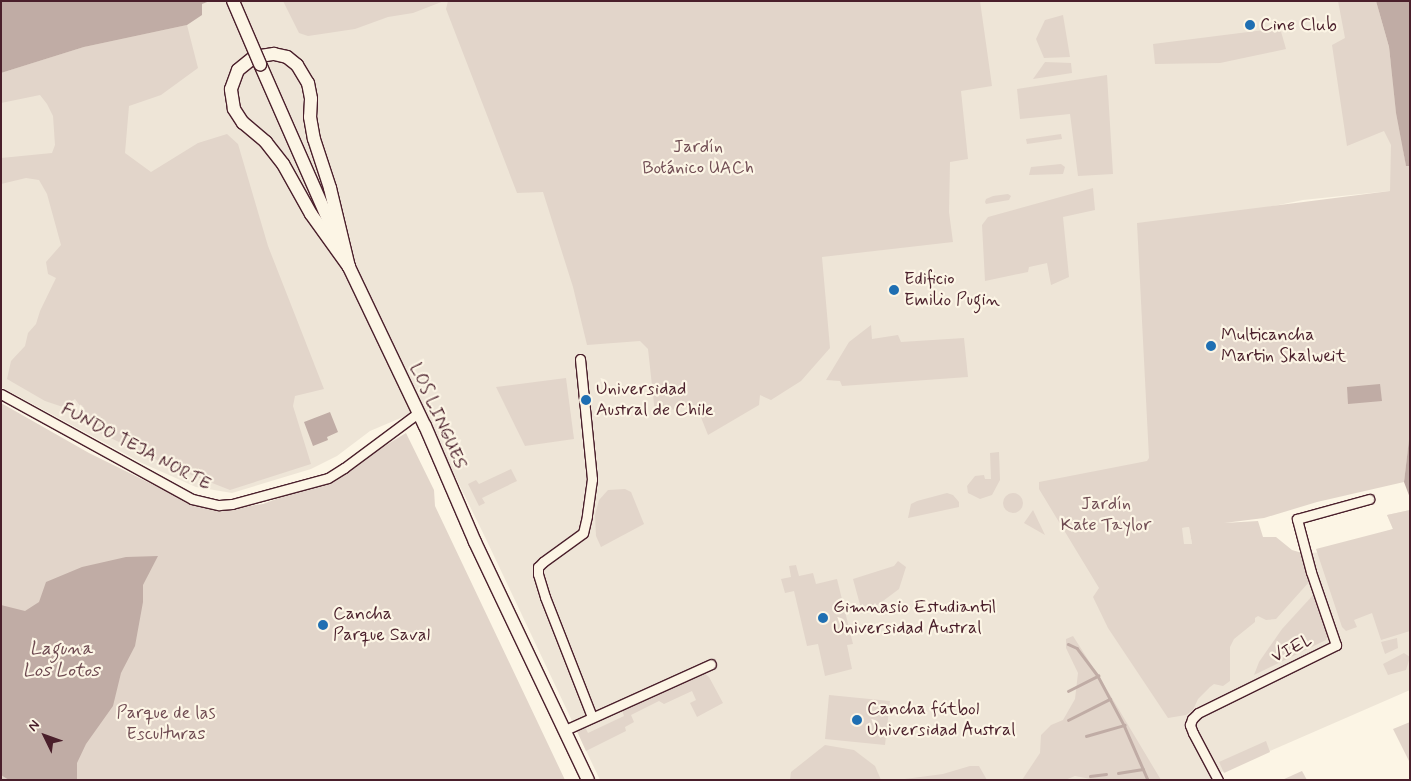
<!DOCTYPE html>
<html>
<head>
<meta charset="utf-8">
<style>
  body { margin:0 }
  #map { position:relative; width:1411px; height:781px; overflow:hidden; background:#fcf5e5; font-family:Mynerve,sans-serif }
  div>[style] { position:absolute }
  .built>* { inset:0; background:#eee5d7 }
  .green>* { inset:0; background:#e2d5ca }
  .round { border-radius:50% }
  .water>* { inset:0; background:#c0aca5 }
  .stream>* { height:2.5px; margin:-1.25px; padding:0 1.25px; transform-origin:1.25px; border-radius:1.25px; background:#c0aca5 }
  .roads { filter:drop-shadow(1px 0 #4a1f2b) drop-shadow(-1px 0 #4a1f2b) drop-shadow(0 1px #4a1f2b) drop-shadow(0 -1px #4a1f2b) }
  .minor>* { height:9px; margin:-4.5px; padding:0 4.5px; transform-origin:4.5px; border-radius:4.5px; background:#fcf5e5 }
  .secondary>* { height:12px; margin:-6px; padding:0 6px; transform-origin:6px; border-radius:6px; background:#fcf5e5 }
  .bridges { filter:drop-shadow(1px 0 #4a1f2b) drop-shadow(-1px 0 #4a1f2b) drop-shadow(0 1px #4a1f2b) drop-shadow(0 -1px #4a1f2b) }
  .secondary-bridge>* { height:12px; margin:-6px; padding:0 6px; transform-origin:6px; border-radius:6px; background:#fcf5e5 }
  .dots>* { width:14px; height:14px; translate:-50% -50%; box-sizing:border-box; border:2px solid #fcf5e5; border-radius:50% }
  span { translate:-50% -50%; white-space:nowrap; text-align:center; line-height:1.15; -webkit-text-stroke:4.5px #fcf5e5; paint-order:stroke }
  .poi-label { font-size:18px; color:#4a1f2b }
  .left { translate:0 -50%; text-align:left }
  .park-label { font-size:18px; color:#704c53 }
  .street-label { font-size:18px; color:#4a1f2b }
  .water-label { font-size:19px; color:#6d4950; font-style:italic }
  .frame { position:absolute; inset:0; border:2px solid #4a1f2b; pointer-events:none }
  .north { position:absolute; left:20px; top:711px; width:50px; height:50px; -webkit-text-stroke:4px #fcf5e5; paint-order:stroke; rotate:312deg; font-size:14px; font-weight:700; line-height:20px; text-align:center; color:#4a1f2b }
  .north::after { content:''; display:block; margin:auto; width:18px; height:22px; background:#4a1f2b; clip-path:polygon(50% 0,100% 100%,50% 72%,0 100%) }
</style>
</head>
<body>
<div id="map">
  <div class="built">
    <div style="clip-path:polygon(210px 1px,1376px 1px,1392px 68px,1404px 149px,1390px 191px,1303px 200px,1254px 210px,1148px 461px,1152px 531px,1189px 527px,1195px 561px,1324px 552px,1393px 529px,1387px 515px,1410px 510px,1410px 690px,1210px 777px,1211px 780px,600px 780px,485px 537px,424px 413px,403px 417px,370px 431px,337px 456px,311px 469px,232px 493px,196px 487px,142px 463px,1px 387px,1px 73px,84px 47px)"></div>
  </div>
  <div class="green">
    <div style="clip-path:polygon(283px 1px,444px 1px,413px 13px,388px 17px,355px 29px,308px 36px,299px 33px)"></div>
    <div style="clip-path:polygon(448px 1px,980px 1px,992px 86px,961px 91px,968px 159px,950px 162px,949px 212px,953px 242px,822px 257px,830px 348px,801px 381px,771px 400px,760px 395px,759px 405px,708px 435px,696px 405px,655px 413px,648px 349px,640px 341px,587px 345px,573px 287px,543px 192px,517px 193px,446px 9px)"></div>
    <div style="clip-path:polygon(evenodd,1338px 1px,1376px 1px,1389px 47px,1396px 113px,1406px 165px,1410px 166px,1410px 431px,1404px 482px,1317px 502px,1264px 518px,1224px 523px,1258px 521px,1263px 537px,1276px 537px,1292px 550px,1302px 553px,1309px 582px,1276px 619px,1266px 620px,1258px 616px,1255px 618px,1255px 622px,1234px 639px,1230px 647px,1230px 681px,1223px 686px,1214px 684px,1210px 687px,1198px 699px,1193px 710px,1186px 715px,1168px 718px,1108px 628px,1093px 597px,1099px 588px,1039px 489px,1039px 482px,1147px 461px,1149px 458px,1137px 223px,1390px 191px,1391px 145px,1384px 131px,1347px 146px,1332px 45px,1345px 38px,1338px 1px,1189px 527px,1192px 544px,1184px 544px,1182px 528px,1189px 527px)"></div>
    <div style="clip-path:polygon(1063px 15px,1070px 57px,1044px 58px,1036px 39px,1045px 20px)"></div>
    <div style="clip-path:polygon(187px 25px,198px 68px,161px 95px,129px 106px,125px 153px,151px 172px,198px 143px,227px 134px,238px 144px,268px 246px,324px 389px,295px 396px,293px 406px,311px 464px,230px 490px,174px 468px,100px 433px,75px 399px,63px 407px,45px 401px,7px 379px,11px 361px,25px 346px,28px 333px,36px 324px,40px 311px,56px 278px,48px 274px,46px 262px,61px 245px,47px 194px,39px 180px,26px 178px,1px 184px,1px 158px,52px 153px,55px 145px,53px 116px,47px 104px,40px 95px,1px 103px,1px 73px,84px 47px)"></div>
    <div style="clip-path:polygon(1280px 28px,1286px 49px,1220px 63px,1155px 64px,1153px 44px)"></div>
    <div style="clip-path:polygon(1045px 62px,1071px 63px,1072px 73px,1033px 79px)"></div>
    <div style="clip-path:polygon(1107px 75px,1113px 174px,1078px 176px,1070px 114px,1020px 119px,1017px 89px)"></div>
    <div style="clip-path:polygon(1061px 134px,1062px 139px,1027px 144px,1026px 139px)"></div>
    <div style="clip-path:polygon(1061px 164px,1065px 167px,1063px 174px,1029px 175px,1031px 167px)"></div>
    <div style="clip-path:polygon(1093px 188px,1095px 210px,1063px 217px,1069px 277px,1051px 285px,1047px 263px,1029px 267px,1028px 272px,985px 281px,982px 225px,988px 217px)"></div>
    <div style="clip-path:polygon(1008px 194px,1011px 196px,1009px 200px,986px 204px,985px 202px,986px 199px,993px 196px)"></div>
    <div style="clip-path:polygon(871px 325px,872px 339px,898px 335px,901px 342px,964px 338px,968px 377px,842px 386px,840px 381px,826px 380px,849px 342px)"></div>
    <div style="clip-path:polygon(566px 378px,574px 439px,525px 446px,496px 387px)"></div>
    <div style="clip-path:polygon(1px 403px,89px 453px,182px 499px,216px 511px,263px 504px,332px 478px,406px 433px,434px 490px,435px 506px,565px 780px,1px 780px)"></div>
    <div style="clip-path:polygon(999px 452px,1000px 480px,992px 495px,980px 499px,968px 493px,967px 486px,975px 476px,984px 475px,985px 479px,991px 479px,990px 453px)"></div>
    <div style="clip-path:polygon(511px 469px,517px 481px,482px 498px,485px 503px,479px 506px,468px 484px,476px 480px,479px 484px)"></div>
    <div style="clip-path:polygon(625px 489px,631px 492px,644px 524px,601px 547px,596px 536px,595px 515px,599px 500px,608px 490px)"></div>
    <div style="clip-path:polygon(947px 493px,953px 495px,959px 502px,959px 507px,908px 518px,911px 504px,917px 501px)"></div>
    <div class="round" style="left:1003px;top:493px;width:20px;height:20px"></div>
    <div style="clip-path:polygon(1033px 510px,1045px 535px,1024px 523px)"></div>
    <div style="clip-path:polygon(1410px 510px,1410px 631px,1381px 640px,1372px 613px,1354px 620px,1357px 627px,1346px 631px,1342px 627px,1316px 549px,1393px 529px,1387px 515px)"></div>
    <div style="clip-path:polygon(898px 561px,906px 567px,899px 589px,867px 613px,862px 612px,853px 579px,894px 566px)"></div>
    <div style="clip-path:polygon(796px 565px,799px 576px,813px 573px,816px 584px,837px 579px,853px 644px,847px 645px,852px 669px,825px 676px,818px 644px,807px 646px,794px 591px,785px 593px,781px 579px,791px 577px,789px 566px)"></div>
    <div style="clip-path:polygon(1314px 594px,1329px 633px,1326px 640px,1254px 675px,1259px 662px,1282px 629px)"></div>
    <div style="clip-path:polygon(1073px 636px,1103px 683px,1161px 780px,1096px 780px,1075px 776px,1065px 780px,1022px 780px,1040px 753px,1041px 735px,1051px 725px,1063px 720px,1075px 699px,1078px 673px,1066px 648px,1066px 639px)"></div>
    <div style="clip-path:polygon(1397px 638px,1398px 648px,1385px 654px,1381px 642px)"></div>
    <div style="clip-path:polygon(1404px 653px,1410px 657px,1406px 670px,1388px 675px,1383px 664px)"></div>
    <div style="clip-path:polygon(701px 671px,709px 677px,723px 703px,697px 717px,690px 703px,696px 700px,692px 691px,664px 704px,659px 701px,631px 715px,634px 722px,625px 727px,626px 731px,586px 751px,577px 731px,585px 727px,588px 733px,624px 716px,622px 710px)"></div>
    <div style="clip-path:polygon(829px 695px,890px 701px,885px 745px,825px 739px)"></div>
    <div style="clip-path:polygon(1410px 722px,1410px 763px,1393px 729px)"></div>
    <div style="clip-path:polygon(1266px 741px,1270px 752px,1224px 773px,1219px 762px)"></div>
    <div style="clip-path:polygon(825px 745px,854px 750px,875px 766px,881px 780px,790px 780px,791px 772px)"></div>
    <div style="clip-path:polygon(970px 766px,979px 766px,987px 780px,897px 780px,943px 774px)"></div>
    <div style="clip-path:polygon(1302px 771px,1307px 780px,1282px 780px)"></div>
  </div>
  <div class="water">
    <div style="clip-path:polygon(1px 1px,210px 1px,202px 4px,202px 15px,187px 25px,84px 47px,1px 73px)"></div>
    <div style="clip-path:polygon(1376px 1px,1410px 1px,1410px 166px,1406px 166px,1396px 113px,1389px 47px)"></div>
    <div style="clip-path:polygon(1380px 384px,1382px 401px,1348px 404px,1347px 387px)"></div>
    <div style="clip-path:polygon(330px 412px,338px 432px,327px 437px,328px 440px,313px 446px,304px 422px)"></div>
    <div style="clip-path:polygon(1410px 431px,1410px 498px,1404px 482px)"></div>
    <div style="clip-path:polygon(158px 556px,143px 585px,143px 602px,135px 646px,121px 673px,113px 706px,86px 744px,77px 763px,77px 780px,9px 780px,1px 775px,1px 605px,25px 611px,39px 602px,46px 582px,82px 567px,126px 557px)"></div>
  </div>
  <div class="stream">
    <div style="left:1068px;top:644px;width:10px;rotate:24deg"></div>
    <div style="left:1077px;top:648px;width:35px;rotate:53deg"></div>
    <div style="left:1098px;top:676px;width:55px;rotate:62deg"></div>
    <div style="left:1124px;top:725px;width:60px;rotate:66.4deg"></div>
    <div style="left:1068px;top:691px;width:34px;rotate:-27deg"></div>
    <div style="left:1068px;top:720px;width:47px;rotate:-26.6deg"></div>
    <div style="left:1086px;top:736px;width:40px;rotate:-16deg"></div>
    <div style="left:1118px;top:773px;width:25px;rotate:-9deg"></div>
    <div style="left:1090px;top:776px;width:16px;rotate:-7deg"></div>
  </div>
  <div class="roads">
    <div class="minor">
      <div style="left:580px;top:359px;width:121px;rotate:84.3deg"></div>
      <div style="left:592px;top:479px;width:37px;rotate:98deg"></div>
      <div style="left:587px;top:516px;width:17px;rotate:103deg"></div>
      <div style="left:583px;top:533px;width:49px;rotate:144.1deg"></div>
      <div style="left:543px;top:562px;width:7px;rotate:135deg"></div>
      <div style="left:538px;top:567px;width:7px;rotate:90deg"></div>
      <div style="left:538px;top:574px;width:24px;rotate:73deg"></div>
      <div style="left:545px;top:597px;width:129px;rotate:68.6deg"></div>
      <div style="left:1px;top:394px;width:218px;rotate:28.8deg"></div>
      <div style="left:192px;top:499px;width:28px;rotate:13deg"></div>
      <div style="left:219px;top:505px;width:13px;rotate:-4deg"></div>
      <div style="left:232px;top:504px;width:99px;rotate:-15.2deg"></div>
      <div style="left:328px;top:478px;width:19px;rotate:-32deg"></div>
      <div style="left:344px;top:468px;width:92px;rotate:-36.6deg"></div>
      <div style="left:565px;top:730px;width:160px;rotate:-24.3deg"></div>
      <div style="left:1218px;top:780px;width:53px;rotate:-118deg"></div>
      <div style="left:1193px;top:733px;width:9px;rotate:-111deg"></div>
      <div style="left:1190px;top:725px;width:6px;rotate:-72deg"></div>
      <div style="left:1192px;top:719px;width:8px;rotate:-45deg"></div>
      <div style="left:1198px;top:713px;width:154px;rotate:-26.2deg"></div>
      <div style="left:1336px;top:645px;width:77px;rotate:-108.9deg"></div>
      <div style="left:1311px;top:572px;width:55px;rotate:-104.8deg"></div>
      <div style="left:1297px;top:519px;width:75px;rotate:-15.5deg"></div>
    </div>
    <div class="secondary">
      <div style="left:274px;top:54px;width:13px;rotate:13deg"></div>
      <div style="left:287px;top:57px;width:13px;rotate:39deg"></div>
      <div style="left:297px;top:65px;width:21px;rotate:59deg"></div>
      <div style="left:308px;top:83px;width:16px;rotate:79deg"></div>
      <div style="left:311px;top:99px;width:18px;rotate:93deg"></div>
      <div style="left:310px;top:117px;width:22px;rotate:80deg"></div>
      <div style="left:314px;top:139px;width:52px;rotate:71.9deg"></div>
      <div style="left:330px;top:188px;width:81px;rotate:76.5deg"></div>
      <div style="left:349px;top:267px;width:65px;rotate:-125.6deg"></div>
      <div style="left:311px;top:214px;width:57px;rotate:-119.2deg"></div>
      <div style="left:283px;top:164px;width:28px;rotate:-128deg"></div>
      <div style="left:266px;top:142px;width:30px;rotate:-140deg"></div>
      <div style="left:243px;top:123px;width:17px;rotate:-123deg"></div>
      <div style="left:234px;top:109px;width:20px;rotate:-99deg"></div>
      <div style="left:231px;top:89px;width:20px;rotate:-70deg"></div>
      <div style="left:238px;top:70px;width:21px;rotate:-39deg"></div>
      <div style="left:254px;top:57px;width:20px;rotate:-9deg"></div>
      <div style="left:260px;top:64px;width:222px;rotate:66.3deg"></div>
      <div style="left:349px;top:267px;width:176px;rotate:64.5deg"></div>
      <div style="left:425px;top:426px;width:126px;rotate:66.7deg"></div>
      <div style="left:475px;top:542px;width:263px;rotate:64.6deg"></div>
    </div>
  </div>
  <div class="bridges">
    <div class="secondary-bridge">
      <div style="left:233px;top:1px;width:69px;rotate:66.8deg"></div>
    </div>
  </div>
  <div class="dots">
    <div style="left:1250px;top:25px;background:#1f6fb2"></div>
    <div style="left:894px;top:290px;background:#1f6fb2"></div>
    <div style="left:1211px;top:346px;background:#1f6fb2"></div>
    <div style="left:586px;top:400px;background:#1f6fb2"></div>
    <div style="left:823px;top:618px;background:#1f6fb2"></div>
    <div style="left:323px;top:625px;background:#1f6fb2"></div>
    <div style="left:857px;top:720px;background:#1f6fb2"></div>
  </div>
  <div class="poi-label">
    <span class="left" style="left:1260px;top:25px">Cine Club</span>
    <span class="left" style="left:904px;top:290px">Edificio<br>Emilio Pugin</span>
    <span class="left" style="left:1221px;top:346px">Multicancha<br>Martin Skalweit</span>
    <span class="left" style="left:596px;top:400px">Universidad<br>Austral de Chile</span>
    <span class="left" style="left:833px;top:618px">Gimnasio Estudiantil<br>Universidad Austral</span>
    <span class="left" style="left:333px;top:625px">Cancha<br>Parque Saval</span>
    <span class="left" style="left:867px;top:720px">Cancha fútbol<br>Universidad Austral</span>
  </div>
  <div class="park-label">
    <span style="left:698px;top:158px">Jardín<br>Botánico UACh</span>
    <span style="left:1106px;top:515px">Jardín<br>Kate Taylor</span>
    <span style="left:166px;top:724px">Parque de las<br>Esculturas</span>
  </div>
  <div class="street-label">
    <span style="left:438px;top:416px;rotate:66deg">LOS LINGUES</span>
    <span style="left:136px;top:447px;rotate:28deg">FUNDO TEJA NORTE</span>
    <span style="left:1292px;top:649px;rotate:-26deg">VIEL</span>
  </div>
  <div class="water-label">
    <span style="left:61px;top:660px">Laguna<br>Los Lotos</span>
  </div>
  <div class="frame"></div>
  <div class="north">N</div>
</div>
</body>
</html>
